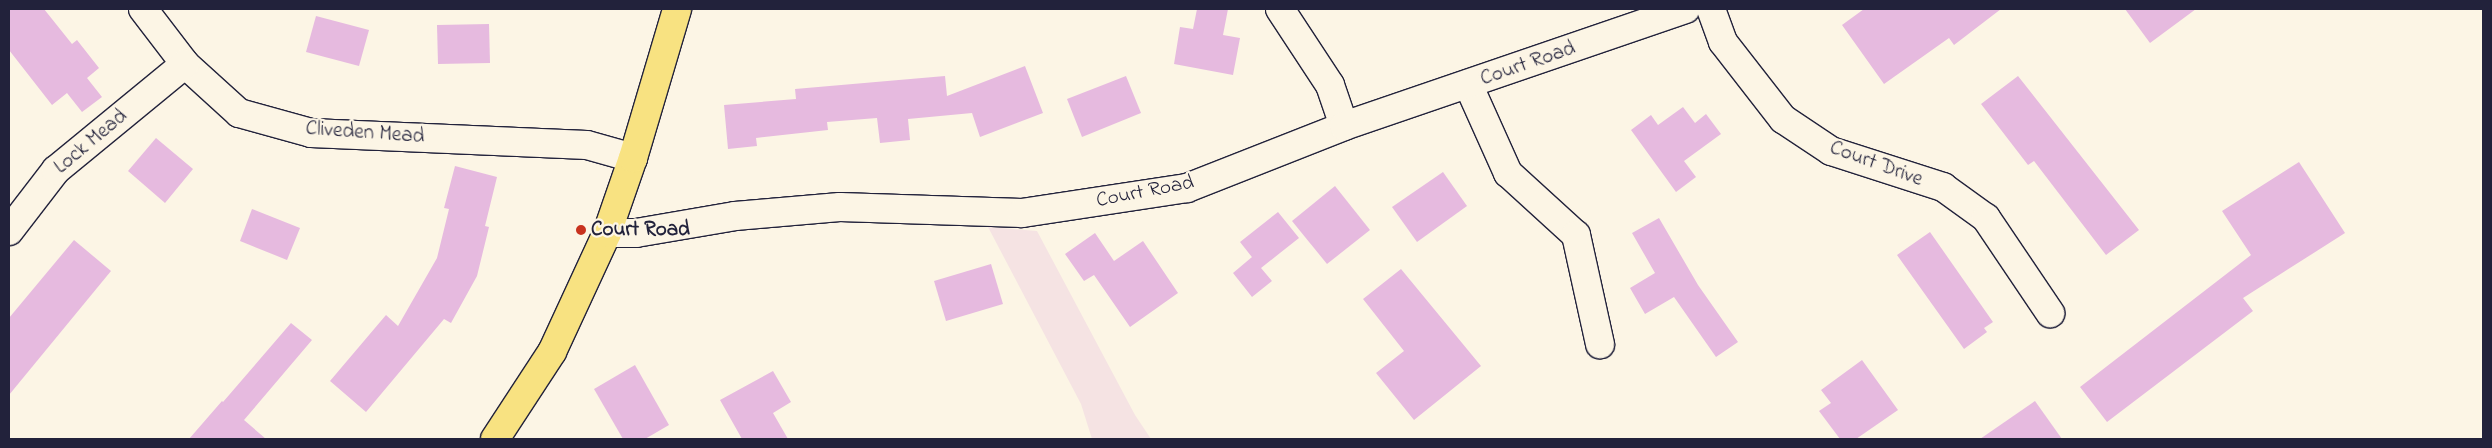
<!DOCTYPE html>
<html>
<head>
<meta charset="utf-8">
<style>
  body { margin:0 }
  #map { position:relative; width:2492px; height:448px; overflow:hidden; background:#fcf5e5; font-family:"Indie Flower",sans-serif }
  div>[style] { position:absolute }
  .built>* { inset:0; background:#f5e3e3 }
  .building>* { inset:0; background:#e6badf }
  .roads { filter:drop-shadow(1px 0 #22223b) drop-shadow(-1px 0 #22223b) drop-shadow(0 1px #22223b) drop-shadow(0 -1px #22223b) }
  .minor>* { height:28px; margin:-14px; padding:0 14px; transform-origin:14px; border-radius:14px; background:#fcf5e5 }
  .primary>* { height:28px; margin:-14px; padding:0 14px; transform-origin:14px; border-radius:14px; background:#f8e281 }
  .dots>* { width:14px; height:14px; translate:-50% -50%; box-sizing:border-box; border:2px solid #fcf5e5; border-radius:50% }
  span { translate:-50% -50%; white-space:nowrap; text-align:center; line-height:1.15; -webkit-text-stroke:4.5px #fcf5e5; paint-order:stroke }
  .street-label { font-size:21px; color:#22223b }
  .poi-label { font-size:21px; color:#22223b; font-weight:700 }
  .left { translate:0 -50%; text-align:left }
  .frame { position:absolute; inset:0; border:10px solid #22223b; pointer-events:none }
</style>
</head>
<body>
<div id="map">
  <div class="built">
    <div style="clip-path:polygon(988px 227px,1037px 231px,1135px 415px,1151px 439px,1092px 439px,1081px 404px)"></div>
  </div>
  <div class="building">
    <div style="clip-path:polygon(9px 9px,44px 9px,72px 44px,77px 40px,99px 68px,87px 78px,102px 97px,82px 112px,67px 93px,52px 105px,9px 50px)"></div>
    <div style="clip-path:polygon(1197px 9px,1228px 9px,1223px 35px,1240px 38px,1233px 75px,1174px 64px,1180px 27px,1193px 29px)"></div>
    <div style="clip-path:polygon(1864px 9px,2001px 9px,1954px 45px,1949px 38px,1884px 84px,1842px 25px)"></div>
    <div style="clip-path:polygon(2125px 9px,2196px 9px,2150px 43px)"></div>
    <div style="clip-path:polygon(316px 16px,369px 30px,359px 66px,306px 52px)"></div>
    <div style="clip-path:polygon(489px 24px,490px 63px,438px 64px,437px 25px)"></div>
    <div style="clip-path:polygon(1025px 66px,1043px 113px,980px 137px,972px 113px,908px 119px,910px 140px,880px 143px,877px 118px,827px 122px,828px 130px,756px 138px,757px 146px,728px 149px,724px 105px,796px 99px,795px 89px,945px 76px,947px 96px)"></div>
    <div style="clip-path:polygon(1126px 76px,1141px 113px,1082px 137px,1067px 99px)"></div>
    <div style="clip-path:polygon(2018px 76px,2139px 230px,2106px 255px,2034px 161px,2028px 165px,1981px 104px)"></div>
    <div style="clip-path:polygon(1683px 107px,1695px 123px,1706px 114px,1721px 134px,1684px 161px,1696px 177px,1676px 192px,1631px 130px,1651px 115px,1658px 125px)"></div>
    <div style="clip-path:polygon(156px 138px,193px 169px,165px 203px,128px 171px)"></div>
    <div style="clip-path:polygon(2299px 162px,2345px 233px,2243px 298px,2253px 311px,2107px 422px,2080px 387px,2251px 255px,2222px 211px)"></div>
    <div style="clip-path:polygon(455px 166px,497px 177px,485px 226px,489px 227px,477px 276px,451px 323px,444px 319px,366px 412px,330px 381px,386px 315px,398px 326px,437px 258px,449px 209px,444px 208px)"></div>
    <div style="clip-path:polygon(1443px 172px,1467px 206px,1417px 242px,1392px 207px)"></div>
    <div style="clip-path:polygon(1335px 186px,1370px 230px,1327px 264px,1292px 221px)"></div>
    <div style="clip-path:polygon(252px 209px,300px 228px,287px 260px,240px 241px)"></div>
    <div style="clip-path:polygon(1278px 212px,1299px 238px,1261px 268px,1272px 281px,1252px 297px,1233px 273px,1252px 257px,1259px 266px,1240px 242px)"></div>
    <div style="clip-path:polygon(1659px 218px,1698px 285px,1738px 342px,1716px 357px,1674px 297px,1645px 314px,1630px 288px,1655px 273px,1632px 233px)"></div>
    <div style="clip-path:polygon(1930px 232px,1993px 322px,1984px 328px,1987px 332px,1964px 349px,1897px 255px)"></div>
    <div style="clip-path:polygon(1095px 233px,1114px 261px,1143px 241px,1178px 293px,1130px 327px,1094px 275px,1084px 281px,1065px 254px)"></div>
    <div style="clip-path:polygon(74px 240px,111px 271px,9px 395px,9px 318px)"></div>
    <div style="clip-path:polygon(991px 264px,1003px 304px,946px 321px,934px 281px)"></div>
    <div style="clip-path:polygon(1401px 269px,1481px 366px,1414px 420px,1376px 373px,1404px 351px,1363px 299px)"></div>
    <div style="clip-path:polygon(291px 323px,312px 340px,244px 420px,266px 439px,189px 439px,222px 401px,223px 402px)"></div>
    <div style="clip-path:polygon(1862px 360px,1898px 410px,1856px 439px,1840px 439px,1819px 411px,1831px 403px,1821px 390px)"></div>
    <div style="clip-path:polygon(635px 365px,669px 425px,645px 439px,623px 439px,594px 389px)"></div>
    <div style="clip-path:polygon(773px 371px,791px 402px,773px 413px,788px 439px,742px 439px,720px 400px)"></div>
    <div style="clip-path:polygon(2035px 401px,2062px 439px,1980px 439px)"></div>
  </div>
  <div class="roads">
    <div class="minor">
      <div style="left:143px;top:9px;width:69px;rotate:52.6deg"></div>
      <div style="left:185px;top:64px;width:73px;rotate:42.2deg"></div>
      <div style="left:239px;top:113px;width:75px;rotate:15.5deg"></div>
      <div style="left:311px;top:133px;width:276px;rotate:2.5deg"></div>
      <div style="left:587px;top:145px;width:48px;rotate:15.8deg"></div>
      <div style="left:1280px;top:9px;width:91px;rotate:56.7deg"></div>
      <div style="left:1330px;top:85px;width:43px;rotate:71.1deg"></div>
      <div style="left:1711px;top:9px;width:35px;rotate:70deg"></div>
      <div style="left:1723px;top:42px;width:98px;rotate:52.1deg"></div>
      <div style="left:1783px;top:119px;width:58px;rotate:33.7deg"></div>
      <div style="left:1831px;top:151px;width:118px;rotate:17.8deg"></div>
      <div style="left:1943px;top:187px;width:53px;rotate:35.8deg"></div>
      <div style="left:1986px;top:218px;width:115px;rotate:56deg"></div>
      <div style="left:1468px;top:84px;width:98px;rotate:65.8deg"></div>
      <div style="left:1508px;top:173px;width:92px;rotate:42.4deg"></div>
      <div style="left:1576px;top:235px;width:112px;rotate:77.6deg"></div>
      <div style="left:9px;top:231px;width:77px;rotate:-52.4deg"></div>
      <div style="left:56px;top:170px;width:167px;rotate:-39.4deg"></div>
      <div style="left:607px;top:233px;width:29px"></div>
      <div style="left:636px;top:233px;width:100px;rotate:-9.7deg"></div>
      <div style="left:735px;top:216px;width:105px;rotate:-4.9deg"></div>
      <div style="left:840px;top:207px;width:182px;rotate:1.9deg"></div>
      <div style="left:1022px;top:213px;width:167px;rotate:-8.6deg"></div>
      <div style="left:1187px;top:188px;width:169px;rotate:-21.5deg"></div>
      <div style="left:1344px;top:126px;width:361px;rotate:-18.9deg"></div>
    </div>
    <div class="primary">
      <div style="left:495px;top:439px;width:104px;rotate:-56.8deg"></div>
      <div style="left:552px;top:352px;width:131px;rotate:-65.2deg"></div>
      <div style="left:607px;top:233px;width:79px;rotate:-70.9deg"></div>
      <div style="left:633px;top:158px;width:155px;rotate:-73.5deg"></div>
    </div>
  </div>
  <div class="dots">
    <div style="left:581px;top:230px;background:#c8321e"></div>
  </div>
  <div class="street-label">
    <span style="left:1528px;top:64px;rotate:-19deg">Court Road</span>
    <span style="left:365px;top:133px;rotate:4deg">Cliveden Mead</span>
    <span style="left:91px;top:142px;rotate:-40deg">Lock Mead</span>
    <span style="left:1876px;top:164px;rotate:20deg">Court Drive</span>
    <span style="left:1145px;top:192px;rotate:-11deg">Court Road</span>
  </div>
  <div class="poi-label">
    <span class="left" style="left:591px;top:230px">Court Road</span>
  </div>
  <div class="frame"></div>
</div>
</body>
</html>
